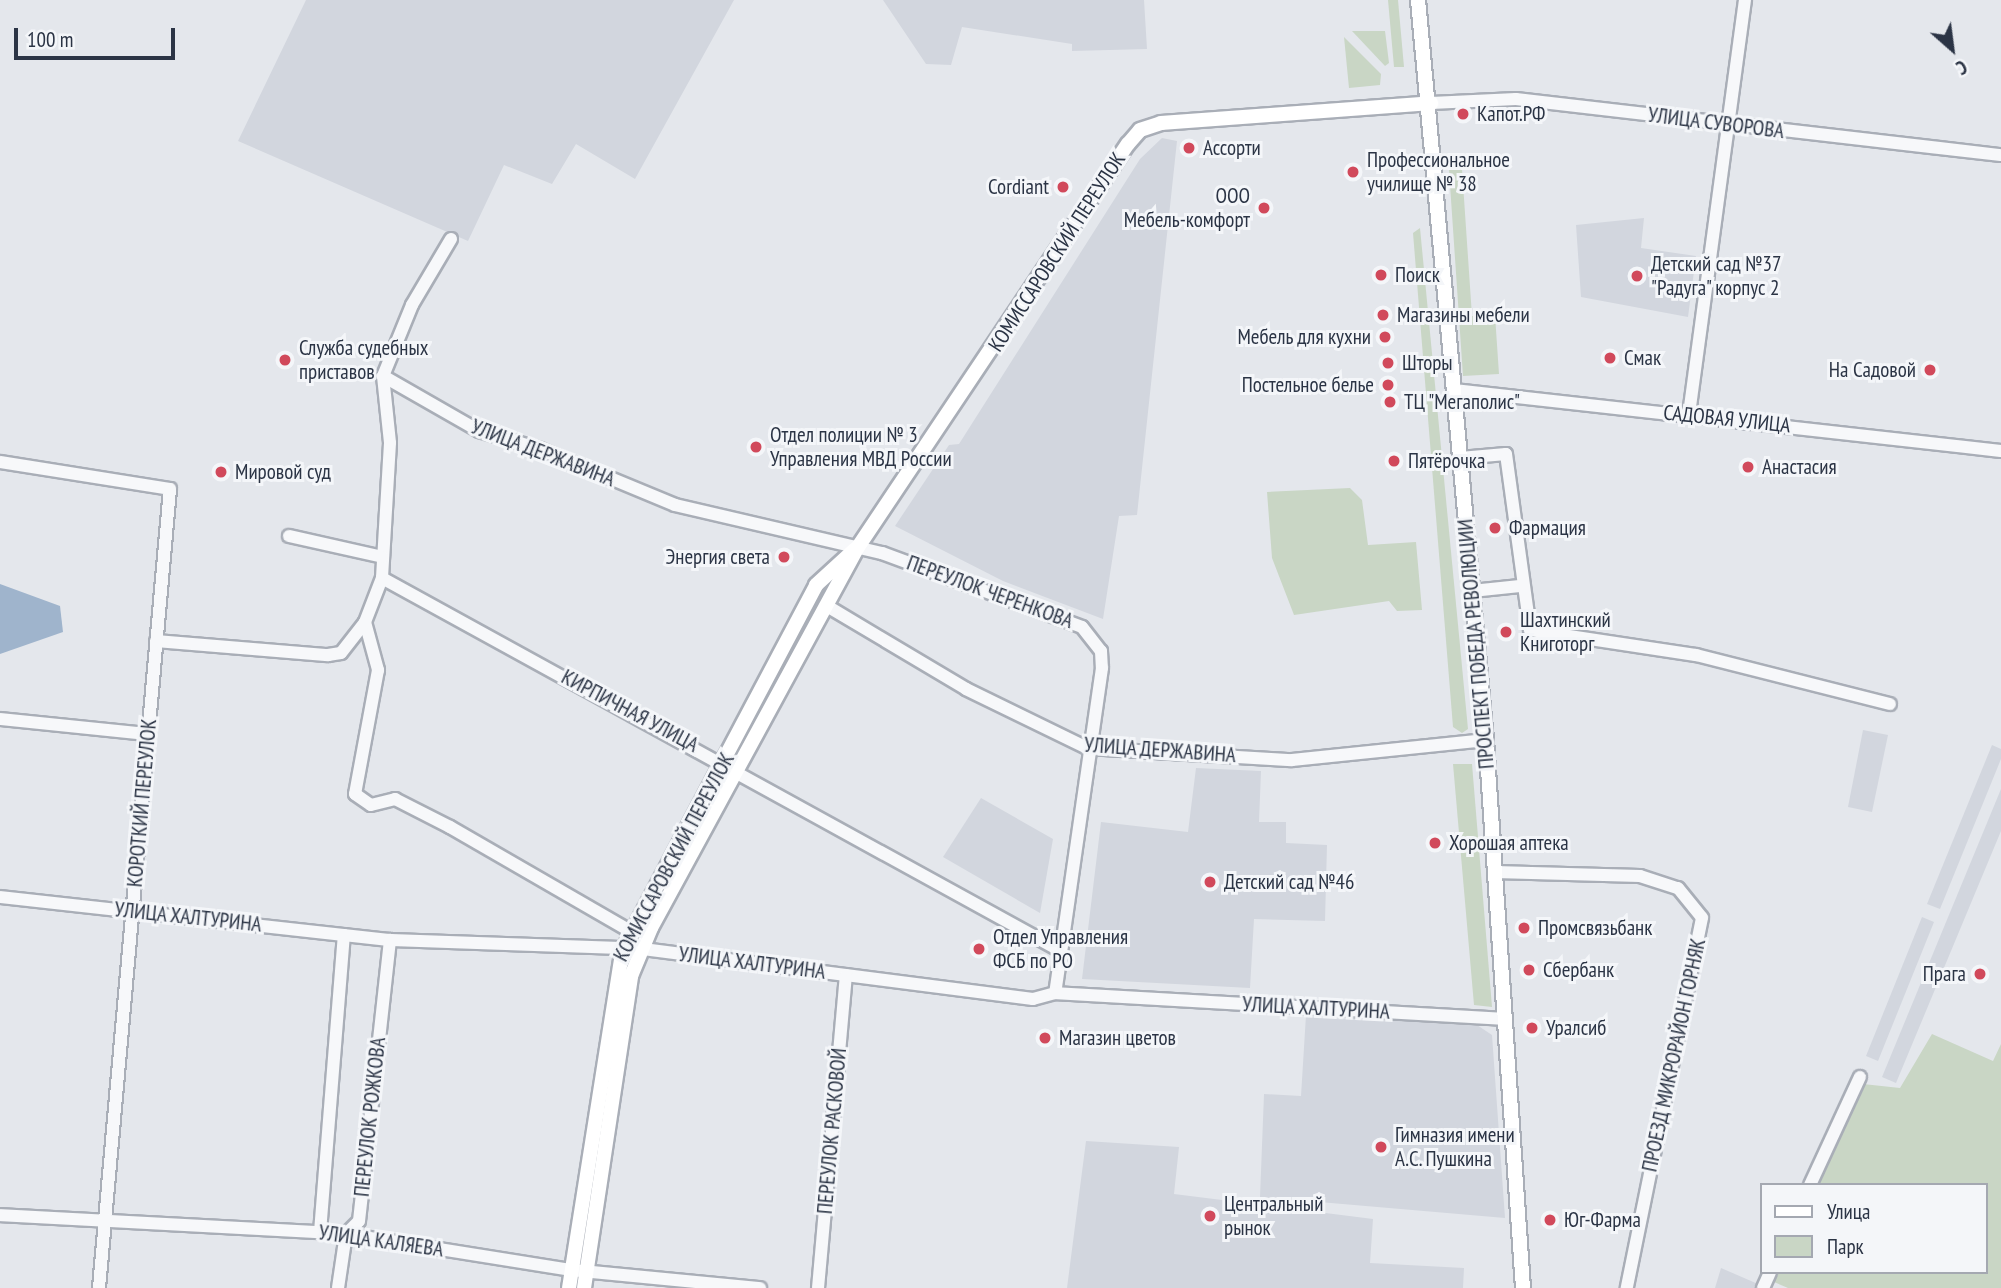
<!DOCTYPE html>
<html>
<head>
<meta charset="utf-8">
<style>
  body { margin:0 }
  #map { position:relative; width:2001px; height:1288px; overflow:hidden; background:#e4e7ec; font-family:"PT Sans Narrow",sans-serif }
  div>[style] { position:absolute }
  .built>* { inset:0; background:#d2d6de }
  .green>* { inset:0; background:#c9d6c5 }
  .water>* { inset:0; background:#9fb4cc }
  .roads { filter:drop-shadow(2px 0 #a9aeb7) drop-shadow(-2px 0 #a9aeb7) drop-shadow(0 2px #a9aeb7) drop-shadow(0 -2px #a9aeb7) }
  .minor>* { height:12px; margin:-6px; padding:0 6px; transform-origin:6px; border-radius:6px; background:#f7f8fa }
  .major>* { height:14px; margin:-7px; padding:0 7px; transform-origin:7px; border-radius:7px; background:#fff }
  .dots>* { width:19px; height:19px; translate:-50% -50%; box-sizing:border-box; border:4px solid #f4f6f9; border-radius:50% }
  span { translate:-50% -50%; white-space:nowrap; text-align:center; line-height:1.15; -webkit-text-stroke:6px #f4f6f9; paint-order:stroke }
  .poi-label { font-size:21px; color:#2b3445 }
  .left { translate:0 -50%; text-align:left }
  .right { translate:-100% -50%; text-align:right }
  .street-label { font-size:21px; color:#2b3445 }
  .legend { position:absolute; left:1760px; top:1183px; width:228px; height:91px; box-sizing:border-box; background:#f4f6f9; border:2px solid #a4a8b1; margin:0; padding:9px 12px; list-style:none; font-size:21px; color:#2b3445 }
  .legend li { display:flex; align-items:center; gap:14px; height:35px }
  .legend b { width:35px; border:2px solid #a4a8b1 }
  .north { position:absolute; left:1917px; top:14px; width:70px; height:70px; -webkit-text-stroke:5px #f4f6f9; paint-order:stroke; rotate:152deg; font-size:19px; font-weight:700; line-height:28px; text-align:center; color:#2b3445 }
  .north::after { content:''; display:block; margin:auto; width:24px; height:32px; background:#2b3445; clip-path:polygon(50% 0,100% 100%,50% 72%,0 100%) }
  .scale { position:absolute; left:14px; top:28px; width:161px; height:32px; box-sizing:border-box; border:4px solid #2b3445; border-top:0; padding-left:9px; font-size:21px; line-height:24px; white-space:nowrap; color:#2b3445; -webkit-text-stroke:5px #f4f6f9; paint-order:stroke }
</style>
</head>
<body>
<div id="map">
  <div class="built">
    <div style="clip-path:polygon(306px 0,734px 0,635px 179px,576px 144px,552px 184px,504px 165px,468px 241px,238px 141px)"></div>
    <div style="clip-path:polygon(883px 0,1144px 0,1147px 49px,1072px 51px,1072px 44px,962px 27px,951px 65px,926px 64px)"></div>
    <div style="clip-path:polygon(1162px 138px,1177px 141px,1137px 515px,1119px 516px,1103px 619px,1003px 581px,895px 526px,949px 445px,959px 444px,1140px 159px)"></div>
    <div style="clip-path:polygon(1644px 218px,1641px 248px,1696px 256px,1688px 317px,1581px 297px,1576px 225px)"></div>
    <div style="clip-path:polygon(1863px 730px,1888px 735px,1872px 812px,1848px 807px)"></div>
    <div style="clip-path:polygon(1992px 745px,2001px 749px,2001px 759px,1940px 909px,1927px 904px)"></div>
    <div style="clip-path:polygon(1196px 768px,1261px 771px,1259px 822px,1286px 822px,1286px 843px,1327px 845px,1325px 921px,1254px 919px,1250px 988px,1082px 979px,1101px 822px,1188px 832px)"></div>
    <div style="clip-path:polygon(2001px 789px,2001px 831px,1896px 1083px,1882px 1077px)"></div>
    <div style="clip-path:polygon(981px 798px,1053px 839px,1040px 913px,943px 857px)"></div>
    <div style="clip-path:polygon(1922px 917px,1934px 922px,1878px 1061px,1866px 1056px)"></div>
    <div style="clip-path:polygon(1306px 1015px,1474px 1023px,1492px 1035px,1505px 1218px,1260px 1197px,1264px 1094px,1301px 1096px)"></div>
    <div style="clip-path:polygon(1086px 1141px,1179px 1147px,1174px 1194px,1373px 1219px,1370px 1263px,1464px 1268px,1463px 1288px,1067px 1288px)"></div>
    <div style="clip-path:polygon(1721px 1268px,1758px 1284px,1756px 1288px,1715px 1288px)"></div>
  </div>
  <div class="green">
    <div style="clip-path:polygon(1388px 0,1398px 0,1404px 67px,1394px 67px)"></div>
    <div style="clip-path:polygon(1352px 31px,1385px 31px,1389px 63px,1385px 66px)"></div>
    <div style="clip-path:polygon(1344px 37px,1381px 74px,1380px 85px,1349px 88px)"></div>
    <div style="clip-path:polygon(1462px 169px,1472px 316px,1495px 315px,1499px 374px,1463px 376px,1449px 170px)"></div>
    <div style="clip-path:polygon(1420px 228px,1468px 729px,1462px 733px,1453px 727px,1413px 233px)"></div>
    <div style="clip-path:polygon(1350px 488px,1362px 500px,1368px 545px,1416px 542px,1422px 610px,1397px 611px,1389px 601px,1294px 615px,1272px 558px,1267px 492px)"></div>
    <div style="clip-path:polygon(814px 601px,822px 605px,746px 747px,738px 743px)"></div>
    <div style="clip-path:polygon(1453px 764px,1472px 764px,1492px 1007px,1474px 1005px)"></div>
    <div style="clip-path:polygon(1932px 1034px,1993px 1061px,2001px 1044px,2001px 1288px,1788px 1288px,1774px 1282px,1779px 1272px,1985px 1272px,1985px 1185px,1818px 1185px,1863px 1084px,1900px 1088px)"></div>
  </div>
  <div class="water">
    <div style="clip-path:polygon(0 584px,60px 606px,63px 632px,0 654px)"></div>
  </div>
  <div class="roads">
    <div class="minor">
      <div style="left:1431px;top:103px;width:85px;rotate:-2.7deg"></div>
      <div style="left:1516px;top:99px;width:488px;rotate:6.6deg"></div>
      <div style="left:451px;top:239px;width:77px;rotate:120.6deg"></div>
      <div style="left:412px;top:305px;width:77px;rotate:112.2deg"></div>
      <div style="left:383px;top:376px;width:67px;rotate:84deg"></div>
      <div style="left:390px;top:443px;width:135px;rotate:93.4deg"></div>
      <div style="left:382px;top:578px;width:47px;rotate:111.1deg"></div>
      <div style="left:365px;top:622px;width:50px;rotate:74.8deg"></div>
      <div style="left:378px;top:670px;width:126px;rotate:100.5deg"></div>
      <div style="left:355px;top:794px;width:19px;rotate:35deg"></div>
      <div style="left:371px;top:805px;width:25px;rotate:-14deg"></div>
      <div style="left:395px;top:799px;width:62px;rotate:27deg"></div>
      <div style="left:450px;top:827px;width:208px;rotate:30deg"></div>
      <div style="left:383px;top:376px;width:111px;rotate:29.8deg"></div>
      <div style="left:479px;top:431px;width:64px;rotate:16.4deg"></div>
      <div style="left:540px;top:449px;width:146px;rotate:22.5deg"></div>
      <div style="left:675px;top:505px;width:212px;rotate:13.1deg"></div>
      <div style="left:882px;top:553px;width:213px;rotate:20.3deg"></div>
      <div style="left:1082px;top:627px;width:31px;rotate:52deg"></div>
      <div style="left:1101px;top:651px;width:17px;rotate:87deg"></div>
      <div style="left:1102px;top:668px;width:328px;rotate:98.2deg"></div>
      <div style="left:1454px;top:390px;width:550px;rotate:6.36deg"></div>
      <div style="left:1689px;top:414px;width:418px;rotate:-82.3deg"></div>
      <div style="left:1460px;top:458px;width:46px;rotate:-5deg"></div>
      <div style="left:1506px;top:454px;width:178px;rotate:82.2deg"></div>
      <div style="left:1530px;top:630px;width:168px;rotate:8.6deg"></div>
      <div style="left:1696px;top:655px;width:200px;rotate:14.2deg"></div>
      <div style="left:0;top:462px;width:172px;rotate:9deg"></div>
      <div style="left:170px;top:489px;width:802px;rotate:95.08deg"></div>
      <div style="left:289px;top:536px;width:96px;rotate:12.6deg"></div>
      <div style="left:382px;top:578px;width:772px;rotate:28.79deg"></div>
      <div style="left:1472px;top:591px;width:48px;rotate:-5.9deg"></div>
      <div style="left:827px;top:606px;width:162px;rotate:30.8deg"></div>
      <div style="left:966px;top:689px;width:135px;rotate:26deg"></div>
      <div style="left:1087px;top:748px;width:205px;rotate:3.4deg"></div>
      <div style="left:1292px;top:760px;width:195px;rotate:-5.9deg"></div>
      <div style="left:156px;top:641px;width:173px;rotate:4.7deg"></div>
      <div style="left:328px;top:655px;width:13px;rotate:-9deg"></div>
      <div style="left:341px;top:653px;width:39px;rotate:-52deg"></div>
      <div style="left:0;top:719px;width:149px;rotate:5.8deg"></div>
      <div style="left:1495px;top:872px;width:145px;rotate:1.6deg"></div>
      <div style="left:1640px;top:876px;width:40px;rotate:18deg"></div>
      <div style="left:1678px;top:888px;width:38px;rotate:51deg"></div>
      <div style="left:1702px;top:918px;width:378px;rotate:101.5deg"></div>
      <div style="left:0;top:897px;width:392px;rotate:6.3deg"></div>
      <div style="left:390px;top:940px;width:253px;rotate:2deg"></div>
      <div style="left:643px;top:949px;width:393px;rotate:7.3deg"></div>
      <div style="left:1033px;top:999px;width:23px;rotate:-15deg"></div>
      <div style="left:1055px;top:993px;width:450px;rotate:3.3deg"></div>
      <div style="left:1810px;top:1185px;width:119px;rotate:-65.2deg"></div>
      <div style="left:0;top:1215px;width:347px;rotate:3.1deg"></div>
      <div style="left:346px;top:1234px;width:229px;rotate:9.1deg"></div>
      <div style="left:572px;top:1270px;width:189px;rotate:5.5deg"></div>
      <div style="left:320px;top:1232px;width:298px;rotate:-85.4deg"></div>
      <div style="left:338px;top:1288px;width:55px;rotate:-81.6deg"></div>
      <div style="left:346px;top:1234px;width:18px;rotate:-45deg"></div>
      <div style="left:359px;top:1221px;width:283px;rotate:-83.7deg"></div>
      <div style="left:818px;top:1288px;width:314px;rotate:-84.9deg"></div>
      <div style="left:1763px;top:1288px;width:17px;rotate:-66deg"></div>
    </div>
    <div class="major">
      <div style="left:1418px;top:0;width:743px;rotate:84.75deg"></div>
      <div style="left:1486px;top:740px;width:549px;rotate:86.14deg"></div>
      <div style="left:569px;top:1288px;width:340px;rotate:-81deg"></div>
      <div style="left:622px;top:952px;width:415px;rotate:-62.1deg"></div>
      <div style="left:816px;top:585px;width:52px;rotate:-42.6deg"></div>
      <div style="left:584px;top:1288px;width:316px;rotate:-81.4deg"></div>
      <div style="left:631px;top:976px;width:52px;rotate:-67.4deg"></div>
      <div style="left:651px;top:928px;width:434px;rotate:-61.5deg"></div>
      <div style="left:858px;top:547px;width:485px;rotate:-56.2deg"></div>
      <div style="left:1128px;top:144px;width:18px;rotate:-49deg"></div>
      <div style="left:1140px;top:130px;width:22px;rotate:-18deg"></div>
      <div style="left:1161px;top:123px;width:271px;rotate:-4.2deg"></div>
    </div>
  </div>
  <div class="dots">
    <div style="left:1463px;top:114px;background:#d1495b"></div>
    <div style="left:1189px;top:148px;background:#d1495b"></div>
    <div style="left:1353px;top:172px;background:#d1495b"></div>
    <div style="left:1063px;top:187px;background:#d1495b"></div>
    <div style="left:1264px;top:208px;background:#d1495b"></div>
    <div style="left:1381px;top:275px;background:#d1495b"></div>
    <div style="left:1637px;top:276px;background:#d1495b"></div>
    <div style="left:1383px;top:315px;background:#d1495b"></div>
    <div style="left:1385px;top:337px;background:#d1495b"></div>
    <div style="left:1610px;top:358px;background:#d1495b"></div>
    <div style="left:285px;top:360px;background:#d1495b"></div>
    <div style="left:1388px;top:363px;background:#d1495b"></div>
    <div style="left:1930px;top:370px;background:#d1495b"></div>
    <div style="left:1388px;top:385px;background:#d1495b"></div>
    <div style="left:1390px;top:402px;background:#d1495b"></div>
    <div style="left:756px;top:447px;background:#d1495b"></div>
    <div style="left:1394px;top:461px;background:#d1495b"></div>
    <div style="left:1748px;top:467px;background:#d1495b"></div>
    <div style="left:221px;top:472px;background:#d1495b"></div>
    <div style="left:1495px;top:528px;background:#d1495b"></div>
    <div style="left:784px;top:557px;background:#d1495b"></div>
    <div style="left:1506px;top:632px;background:#d1495b"></div>
    <div style="left:1435px;top:843px;background:#d1495b"></div>
    <div style="left:1210px;top:882px;background:#d1495b"></div>
    <div style="left:1524px;top:928px;background:#d1495b"></div>
    <div style="left:979px;top:949px;background:#d1495b"></div>
    <div style="left:1529px;top:970px;background:#d1495b"></div>
    <div style="left:1980px;top:974px;background:#d1495b"></div>
    <div style="left:1532px;top:1028px;background:#d1495b"></div>
    <div style="left:1045px;top:1038px;background:#d1495b"></div>
    <div style="left:1381px;top:1147px;background:#d1495b"></div>
    <div style="left:1210px;top:1216px;background:#d1495b"></div>
    <div style="left:1550px;top:1220px;background:#d1495b"></div>
  </div>
  <div class="poi-label">
    <span class="left" style="left:1477px;top:114px">Капот.РФ</span>
    <span class="left" style="left:1203px;top:148px">Ассорти</span>
    <span class="left" style="left:1367px;top:172px">Профессиональное<br>училище № 38</span>
    <span class="right" style="left:1049px;top:187px">Cordiant</span>
    <span class="right" style="left:1250px;top:208px">ООО<br>Мебель-комфорт</span>
    <span class="left" style="left:1651px;top:276px">Детский сад №37<br>"Радуга" корпус 2</span>
    <span class="left" style="left:1395px;top:275px">Поиск</span>
    <span class="left" style="left:1397px;top:315px">Магазины мебели</span>
    <span class="right" style="left:1371px;top:337px">Мебель для кухни</span>
    <span class="left" style="left:299px;top:360px">Служба судебных<br>приставов</span>
    <span class="left" style="left:1624px;top:358px">Смак</span>
    <span class="left" style="left:1402px;top:363px">Шторы</span>
    <span class="right" style="left:1916px;top:370px">На Садовой</span>
    <span class="right" style="left:1374px;top:385px">Постельное белье</span>
    <span class="left" style="left:1404px;top:402px">ТЦ "Мегаполис"</span>
    <span class="left" style="left:770px;top:447px">Отдел полиции № 3<br>Управления МВД России</span>
    <span class="left" style="left:1408px;top:461px">Пятёрочка</span>
    <span class="left" style="left:1762px;top:467px">Анастасия</span>
    <span class="left" style="left:235px;top:472px">Мировой суд</span>
    <span class="left" style="left:1509px;top:528px">Фармация</span>
    <span class="right" style="left:770px;top:557px">Энергия света</span>
    <span class="left" style="left:1520px;top:632px">Шахтинский<br>Книготорг</span>
    <span class="left" style="left:1449px;top:843px">Хорошая аптека</span>
    <span class="left" style="left:1224px;top:882px">Детский сад №46</span>
    <span class="left" style="left:1538px;top:928px">Промсвязьбанк</span>
    <span class="left" style="left:993px;top:949px">Отдел Управления<br>ФСБ по РО</span>
    <span class="left" style="left:1543px;top:970px">Сбербанк</span>
    <span class="right" style="left:1966px;top:974px">Прага</span>
    <span class="left" style="left:1546px;top:1028px">Уралсиб</span>
    <span class="left" style="left:1059px;top:1038px">Магазин цветов</span>
    <span class="left" style="left:1395px;top:1147px">Гимназия имени<br>А.С. Пушкина</span>
    <span class="left" style="left:1224px;top:1216px">Центральный<br>рынок</span>
    <span class="left" style="left:1564px;top:1220px">Юг-Фарма</span>
  </div>
  <div class="street-label">
    <span style="left:1716px;top:123px;rotate:7deg">УЛИЦА СУВОРОВА</span>
    <span style="left:1057px;top:252px;rotate:-57deg">КОМИССАРОВСКИЙ ПЕРЕУЛОК</span>
    <span style="left:1727px;top:419px;rotate:6deg">САДОВАЯ УЛИЦА</span>
    <span style="left:543px;top:453px;rotate:21deg">УЛИЦА ДЕРЖАВИНА</span>
    <span style="left:990px;top:592px;rotate:20deg">ПЕРЕУЛОК ЧЕРЕНКОВА</span>
    <span style="left:1476px;top:644px;rotate:-95deg">ПРОСПЕКТ ПОБЕДА РЕВОЛЮЦИИ</span>
    <span style="left:630px;top:711px;rotate:28deg">КИРПИЧНАЯ УЛИЦА</span>
    <span style="left:1160px;top:750px;rotate:4deg">УЛИЦА ДЕРЖАВИНА</span>
    <span style="left:142px;top:803px;rotate:-85deg">КОРОТКИЙ ПЕРЕУЛОК</span>
    <span style="left:674px;top:857px;rotate:-62deg">КОМИССАРОВСКИЙ ПЕРЕУЛОК</span>
    <span style="left:188px;top:917px;rotate:6deg">УЛИЦА ХАЛТУРИНА</span>
    <span style="left:752px;top:963px;rotate:7deg">УЛИЦА ХАЛТУРИНА</span>
    <span style="left:1316px;top:1008px;rotate:3deg">УЛИЦА ХАЛТУРИНА</span>
    <span style="left:1674px;top:1055px;rotate:-78deg">ПРОЕЗД МИКРОРАЙОН ГОРНЯК</span>
    <span style="left:370px;top:1117px;rotate:-84deg">ПЕРЕУЛОК РОЖКОВА</span>
    <span style="left:832px;top:1131px;rotate:-85deg">ПЕРЕУЛОК РАСКОВОЙ</span>
    <span style="left:381px;top:1241px;rotate:8deg">УЛИЦА КАЛЯЕВА</span>
  </div>
  <ul class="legend">
  <li><b style="height:9px;background:#fff"></b>Улица</li>
  <li><b style="height:19px;background:#c9d6c5"></b>Парк</li>
  </ul>
  <div class="north">С</div>
  <div class="scale">100 m</div>
</div>
</body>
</html>
